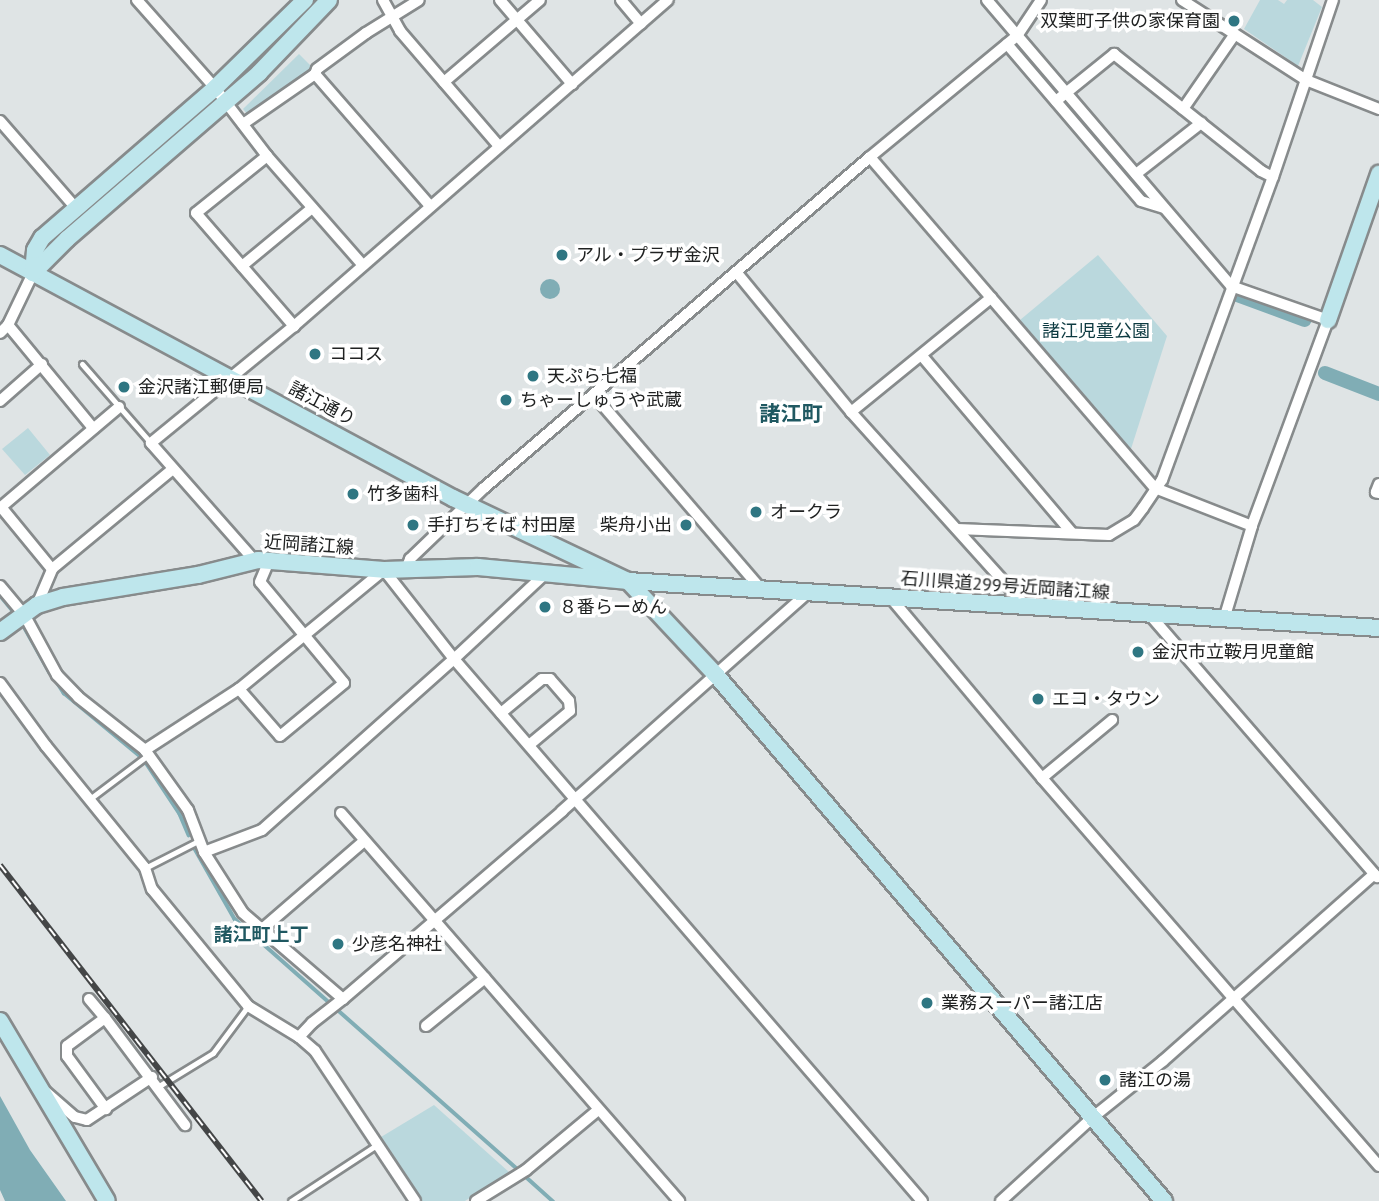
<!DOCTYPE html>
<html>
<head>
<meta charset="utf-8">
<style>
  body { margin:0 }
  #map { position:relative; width:1379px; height:1201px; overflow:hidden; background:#dfe4e5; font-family:"PT Sans","Noto Sans JP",sans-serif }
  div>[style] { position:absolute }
  .green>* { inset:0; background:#bad8dd }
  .water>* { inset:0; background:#80adb5 }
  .round { border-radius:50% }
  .stream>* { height:3.5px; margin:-1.75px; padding:0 1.75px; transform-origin:1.75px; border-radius:1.75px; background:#80adb5 }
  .canal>* { height:14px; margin:-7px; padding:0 7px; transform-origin:7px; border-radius:7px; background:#80adb5 }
  .roads { filter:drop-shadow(2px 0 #878b8c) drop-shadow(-2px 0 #878b8c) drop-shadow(0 2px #878b8c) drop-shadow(0 -2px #878b8c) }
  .lane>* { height:5px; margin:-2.5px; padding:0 2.5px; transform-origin:2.5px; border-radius:2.5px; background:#fff }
  .street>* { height:10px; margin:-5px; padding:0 5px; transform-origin:5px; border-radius:5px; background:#fff }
  .secondary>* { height:16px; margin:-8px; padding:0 8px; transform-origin:8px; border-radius:8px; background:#bee6ec }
  .rail>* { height:6px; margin-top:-3px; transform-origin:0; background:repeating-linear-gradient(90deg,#fff 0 10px,#444647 0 20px); box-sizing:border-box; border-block:2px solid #444647 }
  .dots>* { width:19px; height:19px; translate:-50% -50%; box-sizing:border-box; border:4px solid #fff; border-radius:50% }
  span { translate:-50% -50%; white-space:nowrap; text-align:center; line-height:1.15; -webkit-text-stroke:7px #fff; paint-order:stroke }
  .poi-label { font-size:18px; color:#202222 }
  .right { translate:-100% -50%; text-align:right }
  .left { translate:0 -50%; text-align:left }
  .park-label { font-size:18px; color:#0d3a41 }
  .street-label { font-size:18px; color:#202222 }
  .neighbourhood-label { font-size:19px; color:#1f5861; font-weight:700 }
  .quarter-label { font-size:21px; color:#1f5861; font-weight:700 }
</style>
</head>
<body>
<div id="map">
  <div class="green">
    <div style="clip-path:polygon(1260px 0,1278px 0,1284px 4px,1287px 0,1313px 0,1322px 7px,1298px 66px,1244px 29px)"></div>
    <div style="clip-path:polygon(299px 54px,317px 72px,252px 120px,243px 109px)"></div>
    <div style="clip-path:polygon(1098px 255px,1167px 336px,1130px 452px,1020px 320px)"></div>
    <div style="clip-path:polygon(28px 428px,50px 455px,25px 475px,2px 449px)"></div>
    <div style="clip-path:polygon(434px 1105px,509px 1172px,465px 1201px,422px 1201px,381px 1137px)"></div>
  </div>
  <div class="water">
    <div class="round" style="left:540px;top:279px;width:20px;height:20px"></div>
    <div style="clip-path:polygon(0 1096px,30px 1150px,66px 1201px,5px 1201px,0 1190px)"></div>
  </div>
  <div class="stream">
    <div style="left:0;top:595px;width:21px;rotate:51deg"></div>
    <div style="left:22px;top:623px;width:57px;rotate:60.8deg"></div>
    <div style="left:55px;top:679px;width:17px;rotate:57deg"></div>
    <div style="left:64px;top:693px;width:97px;rotate:39.6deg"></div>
    <div style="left:145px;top:761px;width:64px;rotate:56.6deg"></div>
    <div style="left:180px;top:814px;width:23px;rotate:67deg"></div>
    <div style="left:195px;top:849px;width:81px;rotate:60.3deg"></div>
    <div style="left:235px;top:919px;width:379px;rotate:41.5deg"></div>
    <div style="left:524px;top:1175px;width:39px;rotate:42deg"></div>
  </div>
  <div class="canal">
    <div style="left:1022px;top:51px;width:48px;rotate:49.3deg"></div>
    <div style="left:1066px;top:102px;width:30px;rotate:48deg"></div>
    <div style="left:1100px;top:140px;width:43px;rotate:50.7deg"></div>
    <div style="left:1237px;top:295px;width:72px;rotate:20.2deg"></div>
    <div style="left:1325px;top:373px;width:58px;rotate:21.3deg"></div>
  </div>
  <div class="roads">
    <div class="lane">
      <div style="left:82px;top:364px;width:105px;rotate:48.9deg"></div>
      <div style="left:91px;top:798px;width:71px;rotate:-37deg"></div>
      <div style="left:145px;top:868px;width:62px;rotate:-27deg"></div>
      <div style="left:159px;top:1086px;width:63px;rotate:-31.4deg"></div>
      <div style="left:213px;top:1053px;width:59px;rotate:-53.3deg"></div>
      <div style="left:291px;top:1201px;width:104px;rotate:-33.2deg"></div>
    </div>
    <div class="street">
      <div style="left:137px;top:0;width:118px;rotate:48.4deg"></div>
      <div style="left:215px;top:88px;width:86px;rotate:52.6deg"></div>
      <div style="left:267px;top:156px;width:144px;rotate:48.7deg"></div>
      <div style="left:383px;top:0;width:35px;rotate:61deg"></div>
      <div style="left:400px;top:31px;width:152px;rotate:49.3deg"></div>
      <div style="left:500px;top:0;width:111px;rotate:49.4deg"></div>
      <div style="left:621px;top:0;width:31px;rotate:50deg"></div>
      <div style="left:987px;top:0;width:376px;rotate:49.5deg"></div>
      <div style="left:1231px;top:286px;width:103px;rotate:19.3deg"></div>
      <div style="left:1328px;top:320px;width:220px;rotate:110.3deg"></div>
      <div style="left:1252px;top:526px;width:94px;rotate:106.7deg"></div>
      <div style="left:1182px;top:0;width:148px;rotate:32.8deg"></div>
      <div style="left:1306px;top:80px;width:79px;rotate:21.7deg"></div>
      <div style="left:1007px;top:44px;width:206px;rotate:49.5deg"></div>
      <div style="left:1141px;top:201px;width:24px;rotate:17deg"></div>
      <div style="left:315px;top:74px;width:175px;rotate:48.9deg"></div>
      <div style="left:444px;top:82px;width:126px;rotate:-40.5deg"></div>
      <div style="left:1056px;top:101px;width:75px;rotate:-39deg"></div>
      <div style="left:1114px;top:54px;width:188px;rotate:38.5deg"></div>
      <div style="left:1261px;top:171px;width:13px;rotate:27deg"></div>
      <div style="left:1183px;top:109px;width:91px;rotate:-55.3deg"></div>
      <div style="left:0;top:121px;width:116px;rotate:48.9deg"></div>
      <div style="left:243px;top:124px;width:88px;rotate:-34.8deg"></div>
      <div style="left:315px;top:74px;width:5px;rotate:-68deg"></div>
      <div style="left:317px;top:69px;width:61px;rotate:-36.3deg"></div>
      <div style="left:366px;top:33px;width:62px;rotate:-31.9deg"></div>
      <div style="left:267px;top:156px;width:91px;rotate:141.2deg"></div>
      <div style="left:196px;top:213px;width:150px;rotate:49.1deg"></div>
      <div style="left:870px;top:157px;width:437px;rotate:49.3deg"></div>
      <div style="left:1155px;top:488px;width:104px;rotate:21.4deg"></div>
      <div style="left:1136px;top:174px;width:83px;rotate:-38.1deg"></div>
      <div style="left:242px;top:266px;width:91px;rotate:-39.6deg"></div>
      <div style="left:737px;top:273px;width:180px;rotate:50.6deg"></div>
      <div style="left:851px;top:412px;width:260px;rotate:48deg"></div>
      <div style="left:8px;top:325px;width:134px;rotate:50.5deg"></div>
      <div style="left:0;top:333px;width:11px;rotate:-45deg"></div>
      <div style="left:8px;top:325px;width:58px;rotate:-64.3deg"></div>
      <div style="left:922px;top:356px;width:231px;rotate:49.7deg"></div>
      <div style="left:594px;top:395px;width:253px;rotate:49.3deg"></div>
      <div style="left:0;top:401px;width:56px;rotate:-41.4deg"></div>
      <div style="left:851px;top:412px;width:181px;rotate:-39.2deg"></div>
      <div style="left:1379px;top:484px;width:9px;rotate:111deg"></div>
      <div style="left:1376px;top:492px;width:3px;rotate:18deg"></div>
      <div style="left:1px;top:507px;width:80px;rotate:50.6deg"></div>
      <div style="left:0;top:508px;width:156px;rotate:-40.3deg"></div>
      <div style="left:957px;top:529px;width:152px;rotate:2.3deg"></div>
      <div style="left:1109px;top:535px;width:29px;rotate:-31deg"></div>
      <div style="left:1134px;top:520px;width:15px;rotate:-53deg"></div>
      <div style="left:1143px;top:508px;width:34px;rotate:-56deg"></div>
      <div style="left:1162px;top:480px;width:323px;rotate:-69.9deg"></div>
      <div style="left:1273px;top:177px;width:187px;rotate:-71.3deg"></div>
      <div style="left:254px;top:560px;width:156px;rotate:-131.4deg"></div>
      <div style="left:151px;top:443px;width:185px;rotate:-39.3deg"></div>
      <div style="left:294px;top:326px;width:496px;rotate:-41.1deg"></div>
      <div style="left:406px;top:569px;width:11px;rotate:-68deg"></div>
      <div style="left:410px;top:559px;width:103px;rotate:-43.8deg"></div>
      <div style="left:484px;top:488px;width:508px;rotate:-40.61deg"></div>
      <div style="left:870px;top:157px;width:190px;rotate:-39.5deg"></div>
      <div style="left:1017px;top:36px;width:43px;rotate:-56.3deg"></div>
      <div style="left:0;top:586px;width:39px;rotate:50deg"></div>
      <div style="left:25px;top:616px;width:67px;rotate:61.5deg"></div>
      <div style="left:57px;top:675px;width:30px;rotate:46deg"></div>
      <div style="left:78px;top:697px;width:85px;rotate:38.3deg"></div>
      <div style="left:145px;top:750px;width:74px;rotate:54.4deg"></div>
      <div style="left:188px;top:810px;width:45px;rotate:69.1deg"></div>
      <div style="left:204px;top:852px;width:72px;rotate:57.4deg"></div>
      <div style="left:243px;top:913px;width:132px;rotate:40.7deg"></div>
      <div style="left:343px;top:999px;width:289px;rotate:-40.6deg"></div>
      <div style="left:562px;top:811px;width:330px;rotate:-41.6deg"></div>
      <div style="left:891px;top:598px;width:235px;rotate:50deg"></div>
      <div style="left:1042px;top:778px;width:514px;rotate:49.02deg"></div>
      <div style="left:37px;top:605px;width:39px;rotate:-67deg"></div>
      <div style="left:52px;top:569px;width:157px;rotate:-39.6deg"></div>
      <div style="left:1150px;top:615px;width:347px;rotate:49.1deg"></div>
      <div style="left:0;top:683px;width:78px;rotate:53.9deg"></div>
      <div style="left:46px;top:746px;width:157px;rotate:50.9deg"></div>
      <div style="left:145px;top:868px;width:22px;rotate:72deg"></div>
      <div style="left:152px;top:889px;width:151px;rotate:50.6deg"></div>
      <div style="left:248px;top:1006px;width:60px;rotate:31.3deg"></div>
      <div style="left:299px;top:1037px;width:21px;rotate:41deg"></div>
      <div style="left:315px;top:1051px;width:180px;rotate:56.3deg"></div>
      <div style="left:239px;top:689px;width:62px;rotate:48.9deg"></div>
      <div style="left:280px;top:736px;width:83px;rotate:-39.6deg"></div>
      <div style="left:344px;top:683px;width:131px;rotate:-129.7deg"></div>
      <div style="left:260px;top:582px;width:23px;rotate:-67deg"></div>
      <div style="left:501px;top:713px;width:53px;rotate:-39.7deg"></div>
      <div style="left:542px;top:679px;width:8px"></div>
      <div style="left:550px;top:679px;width:29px;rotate:49deg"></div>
      <div style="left:569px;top:701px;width:10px;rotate:84deg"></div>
      <div style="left:570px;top:711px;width:53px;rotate:140.3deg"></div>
      <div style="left:145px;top:750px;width:112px;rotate:-33deg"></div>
      <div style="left:239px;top:689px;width:188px;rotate:-39.4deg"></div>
      <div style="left:384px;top:570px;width:113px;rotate:51.8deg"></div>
      <div style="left:454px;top:659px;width:716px;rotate:49.19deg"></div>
      <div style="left:1042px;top:778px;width:91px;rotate:-39.6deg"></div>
      <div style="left:341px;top:813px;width:515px;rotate:48.94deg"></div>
      <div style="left:204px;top:852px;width:62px;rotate:-20.8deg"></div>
      <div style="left:262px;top:830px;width:257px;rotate:-41.7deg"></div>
      <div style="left:454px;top:659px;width:127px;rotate:-43.1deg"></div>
      <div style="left:261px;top:930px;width:136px;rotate:-40.8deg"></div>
      <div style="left:89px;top:999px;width:25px;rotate:50deg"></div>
      <div style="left:105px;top:1018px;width:47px;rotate:143.6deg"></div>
      <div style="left:67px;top:1046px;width:10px;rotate:90deg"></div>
      <div style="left:67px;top:1056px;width:66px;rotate:53.7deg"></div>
      <div style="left:105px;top:1018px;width:134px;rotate:53.2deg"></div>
      <div style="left:426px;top:1026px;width:76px;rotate:-39.1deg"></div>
      <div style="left:299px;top:1037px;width:19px;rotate:-47deg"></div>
      <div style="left:312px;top:1023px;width:39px;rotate:-38deg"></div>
      <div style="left:46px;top:1092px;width:38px;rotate:41deg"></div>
      <div style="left:75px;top:1117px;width:12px;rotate:14deg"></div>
      <div style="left:87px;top:1120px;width:78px;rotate:-33.5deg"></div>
      <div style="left:476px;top:1201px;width:59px;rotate:-31.8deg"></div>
      <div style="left:526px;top:1170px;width:94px;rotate:-39.8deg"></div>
      <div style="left:1001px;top:1201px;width:123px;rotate:-42.4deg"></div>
      <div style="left:1092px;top:1118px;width:91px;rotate:-38.8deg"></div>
      <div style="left:1163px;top:1061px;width:282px;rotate:-41.5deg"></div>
    </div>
    <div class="secondary">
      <div style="left:0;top:255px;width:514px;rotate:28.21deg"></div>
      <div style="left:453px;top:498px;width:194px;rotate:25.4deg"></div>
      <div style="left:628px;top:581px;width:129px;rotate:46.9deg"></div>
      <div style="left:716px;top:675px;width:691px;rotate:49.58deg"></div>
      <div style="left:33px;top:273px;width:48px;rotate:-45deg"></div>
      <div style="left:67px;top:239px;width:254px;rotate:-40.8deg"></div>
      <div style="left:259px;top:73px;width:101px;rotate:-46.2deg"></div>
      <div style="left:33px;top:273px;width:23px;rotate:-85deg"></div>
      <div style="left:35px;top:250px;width:14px;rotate:-60deg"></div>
      <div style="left:42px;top:238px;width:229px;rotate:-40.9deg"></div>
      <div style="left:215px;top:88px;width:126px;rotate:-44.4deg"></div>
      <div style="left:1328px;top:320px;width:155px;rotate:-70.7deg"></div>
      <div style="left:0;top:632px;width:46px;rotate:-36.1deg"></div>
      <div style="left:37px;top:605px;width:27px;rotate:-17deg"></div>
      <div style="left:63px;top:597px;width:137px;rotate:-9.3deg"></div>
      <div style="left:198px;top:575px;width:62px;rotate:-14deg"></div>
      <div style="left:258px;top:560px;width:126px;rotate:4.5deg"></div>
      <div style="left:384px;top:570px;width:94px;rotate:-1.8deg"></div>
      <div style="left:478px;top:567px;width:151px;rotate:5.3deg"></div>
      <div style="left:628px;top:581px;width:752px;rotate:3.58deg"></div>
      <div style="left:0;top:1021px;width:209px;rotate:59.3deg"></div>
    </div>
  </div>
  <div class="rail">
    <div style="left:0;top:865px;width:426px;rotate:52.1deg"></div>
  </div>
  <div class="dots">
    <div style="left:1234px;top:21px;background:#2f7682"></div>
    <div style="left:562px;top:255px;background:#2f7682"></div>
    <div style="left:315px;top:354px;background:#2f7682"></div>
    <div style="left:533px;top:376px;background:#2f7682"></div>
    <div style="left:124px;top:387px;background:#2f7682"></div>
    <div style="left:506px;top:400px;background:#2f7682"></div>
    <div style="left:353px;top:494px;background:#2f7682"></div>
    <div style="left:756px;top:512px;background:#2f7682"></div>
    <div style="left:413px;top:525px;background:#2f7682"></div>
    <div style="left:686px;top:525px;background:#2f7682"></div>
    <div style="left:545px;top:607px;background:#2f7682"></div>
    <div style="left:1138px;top:652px;background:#2f7682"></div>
    <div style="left:1038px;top:699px;background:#2f7682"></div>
    <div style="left:338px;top:944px;background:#2f7682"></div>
    <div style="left:927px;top:1003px;background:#2f7682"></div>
    <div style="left:1105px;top:1080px;background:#2f7682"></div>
  </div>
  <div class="poi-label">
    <span class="right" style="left:1220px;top:21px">双葉町子供の家保育園</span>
    <span class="left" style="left:576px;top:255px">アル・プラザ金沢</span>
    <span class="left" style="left:329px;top:354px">ココス</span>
    <span class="left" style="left:547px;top:376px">天ぷら七福</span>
    <span class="left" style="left:138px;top:387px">金沢諸江郵便局</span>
    <span class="left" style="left:520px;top:400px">ちゃーしゅうや武蔵</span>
    <span class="left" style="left:367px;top:494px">竹多歯科</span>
    <span class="left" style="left:770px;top:512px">オークラ</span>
    <span class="left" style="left:427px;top:525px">手打ちそば 村田屋</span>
    <span class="right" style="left:672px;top:525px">柴舟小出</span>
    <span class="left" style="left:559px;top:607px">８番らーめん</span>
    <span class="left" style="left:1152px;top:652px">金沢市立鞍月児童館</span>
    <span class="left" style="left:1052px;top:699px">エコ・タウン</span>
    <span class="left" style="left:352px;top:944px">少彦名神社</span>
    <span class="left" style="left:941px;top:1003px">業務スーパー諸江店</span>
    <span class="left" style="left:1119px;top:1080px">諸江の湯</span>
  </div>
  <div class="park-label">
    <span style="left:1096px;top:331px">諸江児童公園</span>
  </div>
  <div class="street-label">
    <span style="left:322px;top:404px;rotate:28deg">諸江通り</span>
    <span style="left:309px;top:545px;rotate:4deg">近岡諸江線</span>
    <span style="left:1005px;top:586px;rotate:4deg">石川県道299号近岡諸江線</span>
  </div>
  <div class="neighbourhood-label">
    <span style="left:261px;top:935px">諸江町上丁</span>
  </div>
  <div class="quarter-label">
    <span style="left:791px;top:414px">諸江町</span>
  </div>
</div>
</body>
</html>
